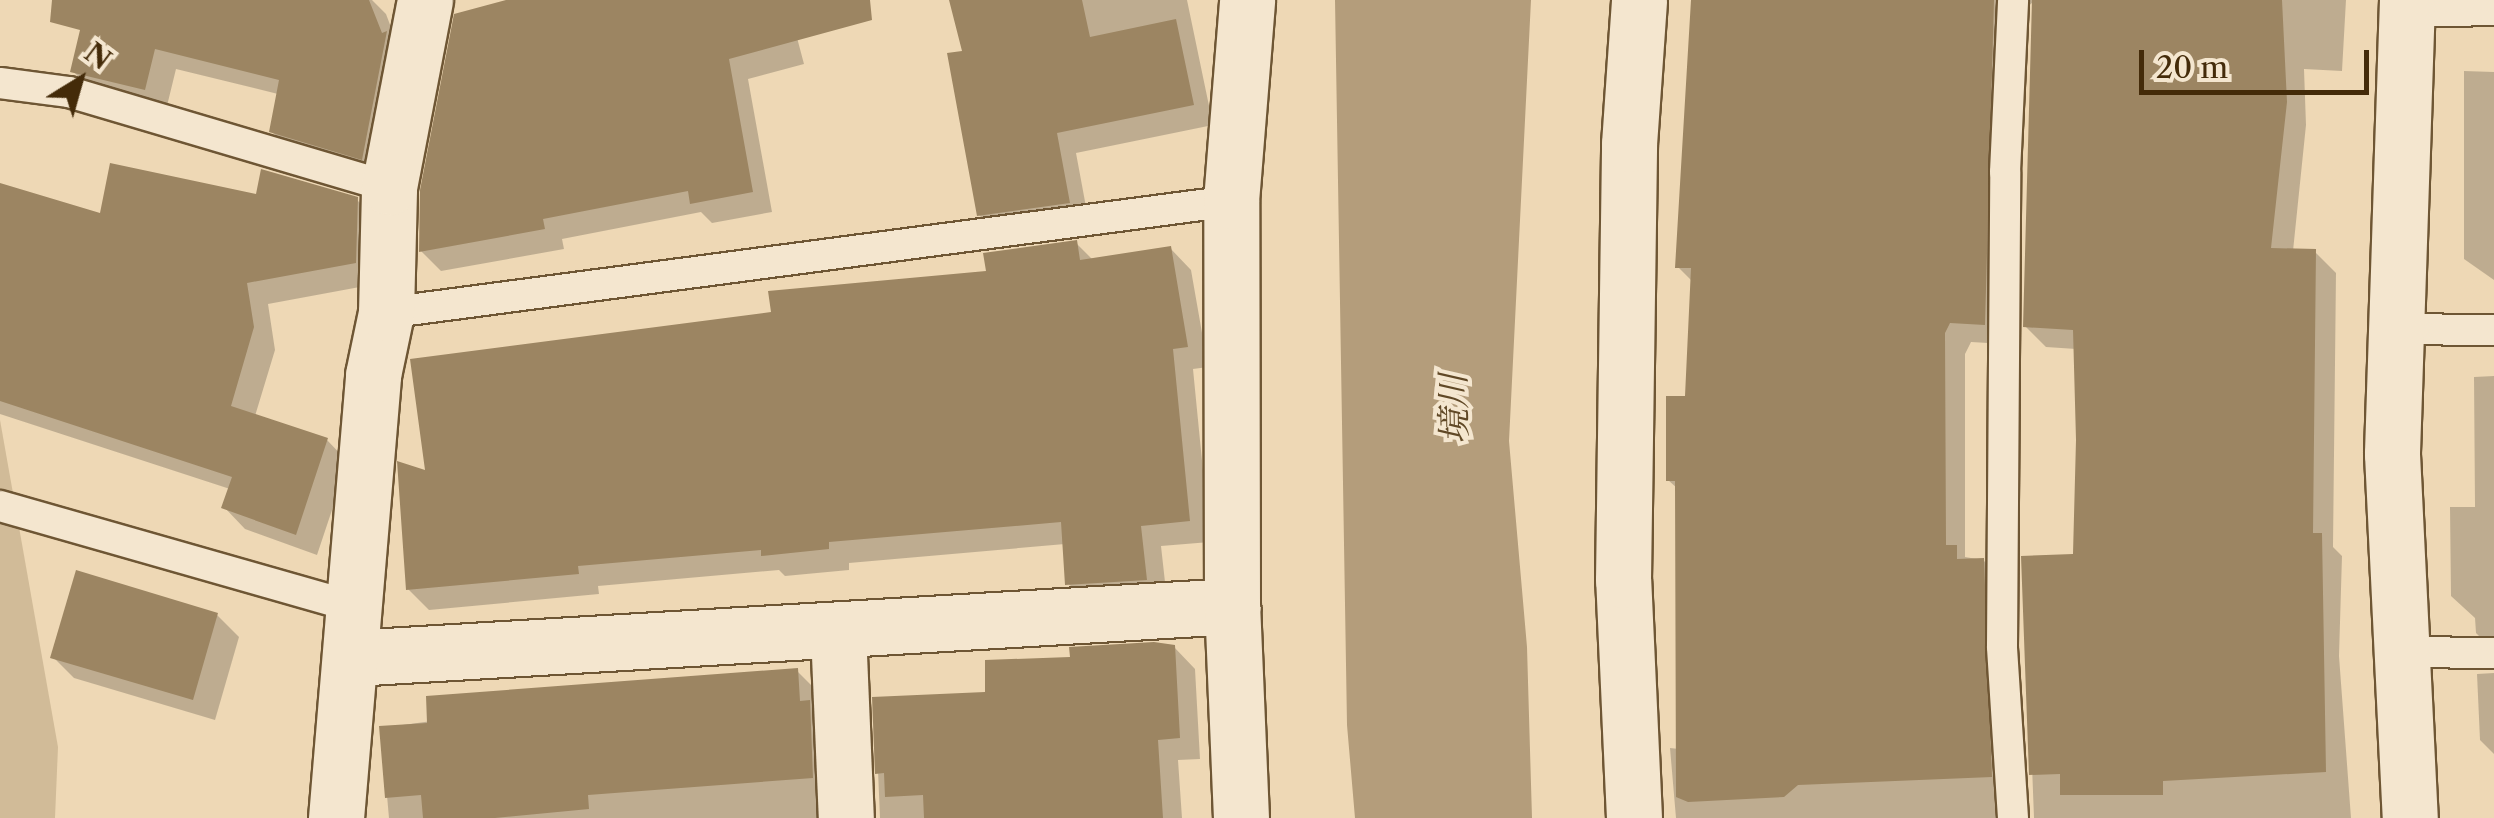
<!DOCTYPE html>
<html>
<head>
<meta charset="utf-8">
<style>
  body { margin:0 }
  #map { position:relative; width:2494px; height:818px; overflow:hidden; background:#eed8b5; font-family:"Libre Caslon Text","Noto Serif JP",serif }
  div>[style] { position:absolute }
  .green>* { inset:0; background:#d1bb98 }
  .water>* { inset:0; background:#b49d7b }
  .shadow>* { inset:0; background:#0003 }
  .building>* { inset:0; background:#9c8562 }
  .roads { filter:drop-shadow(2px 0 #6e5634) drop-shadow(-2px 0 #6e5634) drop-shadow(0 2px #6e5634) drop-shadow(0 -2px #6e5634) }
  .lane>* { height:30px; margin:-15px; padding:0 15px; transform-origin:15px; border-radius:15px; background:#f4e6cf }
  .street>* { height:55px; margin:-27.5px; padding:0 27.5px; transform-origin:27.5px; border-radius:27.5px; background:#f4e6cf }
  span { translate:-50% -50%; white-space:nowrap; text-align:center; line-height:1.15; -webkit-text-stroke:8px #f4e6cf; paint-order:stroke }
  .water-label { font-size:35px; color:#604826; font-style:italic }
  .north { position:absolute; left:30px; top:30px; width:100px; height:100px; -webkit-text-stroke:8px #f4e6cf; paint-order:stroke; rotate:37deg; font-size:28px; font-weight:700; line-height:40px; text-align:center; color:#442b09 }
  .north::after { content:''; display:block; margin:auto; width:35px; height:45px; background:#442b09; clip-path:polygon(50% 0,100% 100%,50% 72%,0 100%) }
  .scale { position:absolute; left:2139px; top:50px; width:230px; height:45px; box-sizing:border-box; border:5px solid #442b09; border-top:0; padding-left:12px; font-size:30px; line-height:35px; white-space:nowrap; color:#442b09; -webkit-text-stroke:8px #f4e6cf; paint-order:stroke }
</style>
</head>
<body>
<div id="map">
  <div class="green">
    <div style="clip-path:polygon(0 420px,58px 747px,55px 818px,0 818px)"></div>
  </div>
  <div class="water">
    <div style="clip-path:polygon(1335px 0,1531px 0,1509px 441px,1527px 647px,1532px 818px,1355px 818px,1347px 725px)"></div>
  </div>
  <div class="shadow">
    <div style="clip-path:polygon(87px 0,372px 0,386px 14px,398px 46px,383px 179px,293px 152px,271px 131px,278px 94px,176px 69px,166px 110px,94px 93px,73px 71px)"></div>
    <div style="clip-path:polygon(516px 0,787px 0,804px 64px,748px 79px,772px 212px,712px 223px,701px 212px,562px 239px,564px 249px,441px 271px,421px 251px)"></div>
    <div style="clip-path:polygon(952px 0,1187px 0,1213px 125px,1076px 153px,1089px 223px,999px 235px,979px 215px,965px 53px)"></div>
    <div style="clip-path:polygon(1693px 0,2346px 0,2342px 71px,2304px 69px,2306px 125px,2293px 251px,2315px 252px,2336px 273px,2333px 547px,2342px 556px,2339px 656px,2351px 818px,2034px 818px,2024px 558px,2076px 556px,2076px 349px,2046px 347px,2025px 326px,2034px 1px,2014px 20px,2005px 344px,1971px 342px,1965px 354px,1965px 557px,1983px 560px,2004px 581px,2013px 818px,1676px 818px,1670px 748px,1679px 749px,1678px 489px,1668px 480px,1687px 399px,1693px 282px,1678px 267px)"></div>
    <div style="clip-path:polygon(2464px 71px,2494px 72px,2494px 280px,2464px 259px)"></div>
    <div style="clip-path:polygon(0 185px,102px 216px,258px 197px,356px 199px,378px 221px,376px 284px,268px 304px,275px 350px,255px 416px,327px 440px,348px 462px,317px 555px,245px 529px,224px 507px,230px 489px,0 414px)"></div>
    <div style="clip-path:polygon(1076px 243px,1093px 260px,1170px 248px,1191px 270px,1208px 367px,1193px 369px,1210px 542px,1161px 546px,1167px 600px,1089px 605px,1068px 583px,1065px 544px,849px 563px,849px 570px,785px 576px,779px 570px,598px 586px,599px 594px,429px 610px,408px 589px,428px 473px,773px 314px,989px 274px)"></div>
    <div style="clip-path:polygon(2494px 376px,2494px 651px,2476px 633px,2475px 618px,2451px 596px,2450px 507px,2475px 507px,2474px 377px)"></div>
    <div style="clip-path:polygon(217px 615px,239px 637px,215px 720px,74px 678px,53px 657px)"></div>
    <div style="clip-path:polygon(1174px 647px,1195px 669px,1200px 759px,1178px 760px,1182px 818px,880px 818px,875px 700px,988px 694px,1073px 659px)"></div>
    <div style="clip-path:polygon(797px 671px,818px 692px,834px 818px,389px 818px,381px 728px)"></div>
    <div style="clip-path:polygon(2494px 673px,2494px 754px,2480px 740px,2477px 674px)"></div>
  </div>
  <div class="building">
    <div style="clip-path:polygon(52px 0,369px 0,382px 33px,387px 31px,362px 160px,269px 132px,279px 80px,155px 49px,145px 90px,70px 72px,80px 30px,50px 22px)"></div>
    <div style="clip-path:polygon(506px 0,870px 0,872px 20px,729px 59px,753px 192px,690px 204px,688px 191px,543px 219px,545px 229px,419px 252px,420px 190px,454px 14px)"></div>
    <div style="clip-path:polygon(949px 0,1082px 0,1090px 37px,1176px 19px,1194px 105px,1057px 133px,1070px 203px,977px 216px,947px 53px,962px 51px)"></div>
    <div style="clip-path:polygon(1691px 0,1994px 0,1985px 325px,1950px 323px,1945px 333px,1946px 545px,1957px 545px,1957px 559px,1984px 558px,1992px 777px,1798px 785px,1784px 797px,1688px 802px,1676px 797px,1675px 481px,1666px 481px,1666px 396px,1685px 396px,1691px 268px,1675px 268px)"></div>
    <div style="clip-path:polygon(2032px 0,2282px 0,2287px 102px,2271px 248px,2316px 249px,2313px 533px,2322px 533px,2326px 772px,2163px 781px,2163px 795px,2060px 795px,2060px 774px,2029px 775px,2021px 556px,2073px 554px,2076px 440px,2073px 330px,2023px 327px)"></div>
    <div style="clip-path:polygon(110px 163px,256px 194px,261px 169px,358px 197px,356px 263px,247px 283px,254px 327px,231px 406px,328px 438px,296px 535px,221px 508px,232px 477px,0 401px,0 183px,100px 213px)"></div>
    <div style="clip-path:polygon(1077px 240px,1080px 260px,1171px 246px,1188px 347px,1173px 349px,1190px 521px,1141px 526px,1147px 580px,1065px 585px,1061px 522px,829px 542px,829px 549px,761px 556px,761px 550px,578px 566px,579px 574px,406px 590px,397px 461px,425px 470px,410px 359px,771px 312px,768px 291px,986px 271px,983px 253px)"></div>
    <div style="clip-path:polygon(76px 570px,218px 613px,193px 700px,50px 658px)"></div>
    <div style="clip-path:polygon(1154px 642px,1175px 645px,1180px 738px,1158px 740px,1163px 818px,924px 818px,923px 795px,885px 797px,884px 773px,875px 774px,872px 697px,985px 692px,985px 660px,1070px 657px,1069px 647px)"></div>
    <div style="clip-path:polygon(798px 668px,800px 701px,810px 700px,813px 778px,588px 795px,589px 809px,495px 818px,423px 818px,421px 795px,385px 798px,379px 726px,427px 723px,426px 696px)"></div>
  </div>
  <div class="roads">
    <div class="lane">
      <div style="left:2405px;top:12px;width:89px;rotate:-1.3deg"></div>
      <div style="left:0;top:83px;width:70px;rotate:7.4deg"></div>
      <div style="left:69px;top:92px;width:334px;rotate:16.5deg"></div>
      <div style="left:386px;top:313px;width:852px;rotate:-7.55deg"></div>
      <div style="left:2394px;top:329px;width:100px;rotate:0.6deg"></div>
      <div style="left:0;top:506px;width:369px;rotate:15.9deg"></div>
      <div style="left:2402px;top:652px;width:92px;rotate:0.6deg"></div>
      <div style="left:2013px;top:818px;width:172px;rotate:-93.7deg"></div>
      <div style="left:2002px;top:646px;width:474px;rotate:-89.6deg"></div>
      <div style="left:2005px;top:172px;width:172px;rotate:-87.3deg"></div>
    </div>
    <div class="street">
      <div style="left:2407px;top:0;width:454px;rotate:91.9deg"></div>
      <div style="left:2392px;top:454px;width:364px;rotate:87.2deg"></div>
      <div style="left:838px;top:631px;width:187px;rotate:87.6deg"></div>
      <div style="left:352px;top:658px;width:882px;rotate:-3.38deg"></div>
      <div style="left:336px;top:818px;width:445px;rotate:-85.2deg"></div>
      <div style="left:373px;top:375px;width:63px;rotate:-78.2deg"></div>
      <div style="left:386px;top:313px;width:126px;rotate:-88.6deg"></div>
      <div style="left:389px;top:187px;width:190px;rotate:-79.1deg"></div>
      <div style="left:1241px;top:818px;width:212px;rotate:-92.4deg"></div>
      <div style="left:1232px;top:606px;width:405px;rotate:-90.1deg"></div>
      <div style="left:1231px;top:201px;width:202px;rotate:-85.4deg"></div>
      <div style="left:1634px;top:818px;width:238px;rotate:-92.6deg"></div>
      <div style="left:1623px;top:580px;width:436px;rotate:-89.2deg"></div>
      <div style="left:1629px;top:144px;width:144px;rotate:-86deg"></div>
    </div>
  </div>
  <div class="water-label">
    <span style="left:1454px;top:409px;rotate:-91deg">境川</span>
  </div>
  <div class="north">N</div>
  <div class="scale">20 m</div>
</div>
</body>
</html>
